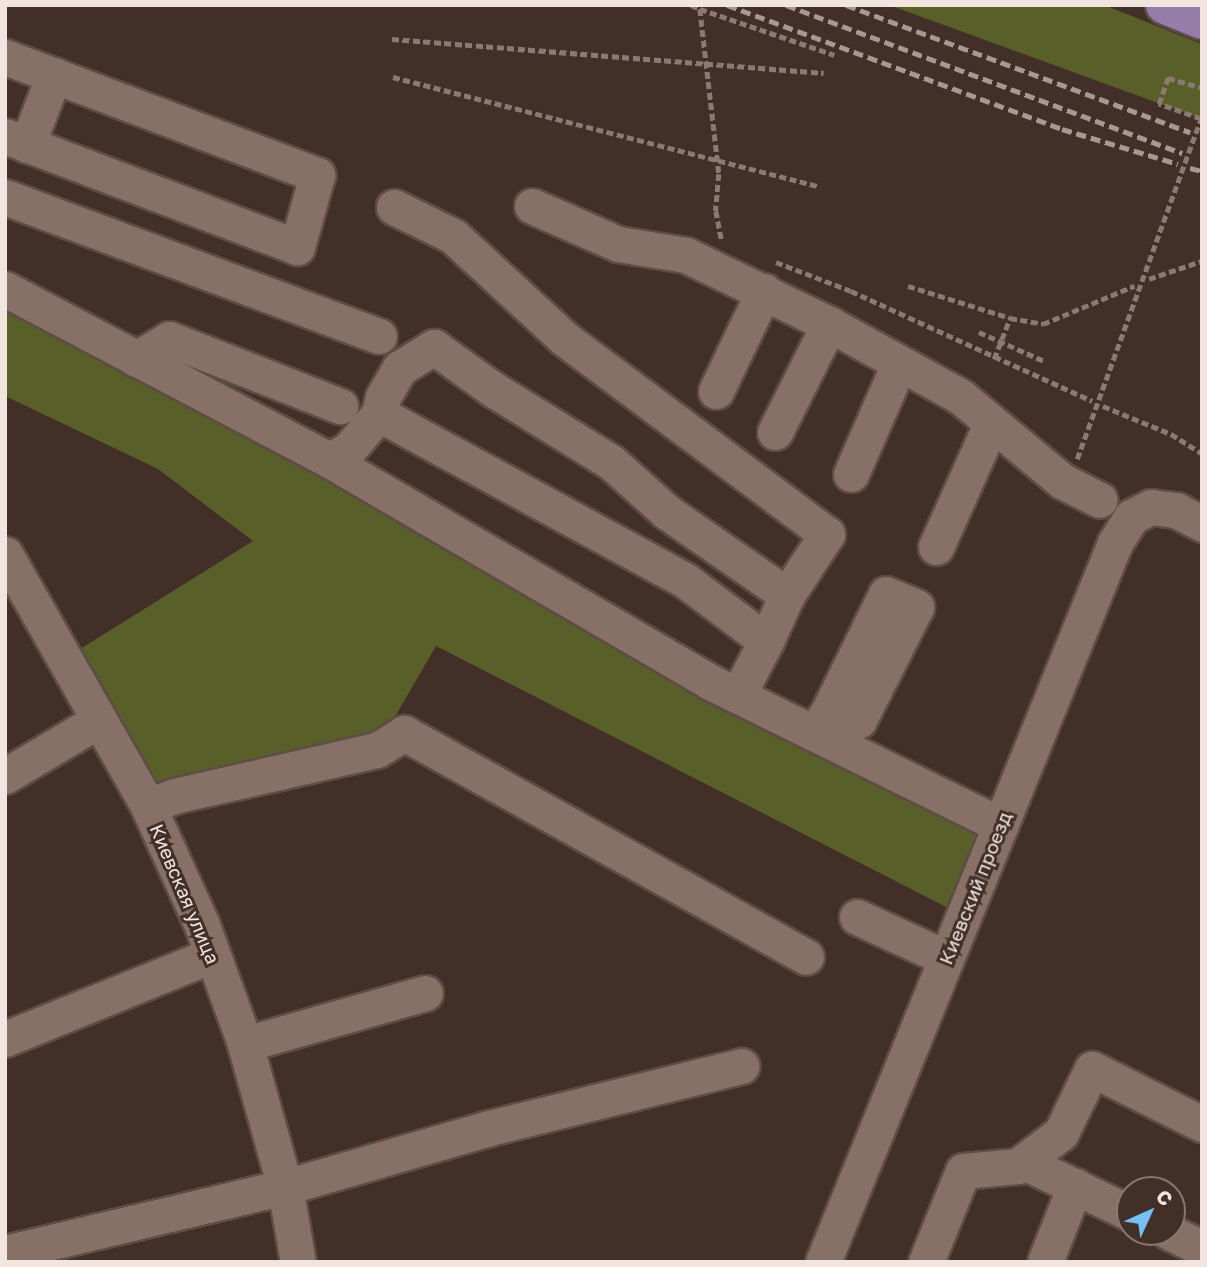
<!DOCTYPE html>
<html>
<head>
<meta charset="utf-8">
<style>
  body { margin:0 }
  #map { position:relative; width:1207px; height:1267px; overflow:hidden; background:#422f27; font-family:"Golos Text",sans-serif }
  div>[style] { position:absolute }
  .green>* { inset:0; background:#595f28 }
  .path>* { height:4.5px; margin-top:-2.25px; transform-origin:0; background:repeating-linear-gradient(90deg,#8a7a73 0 7px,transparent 0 10.5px) }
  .roads { filter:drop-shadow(2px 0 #5d4d45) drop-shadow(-2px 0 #5d4d45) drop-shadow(0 2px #5d4d45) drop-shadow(0 -2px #5d4d45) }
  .minor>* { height:35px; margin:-17.5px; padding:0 17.5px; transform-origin:17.5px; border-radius:17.5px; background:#877167 }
  .major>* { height:38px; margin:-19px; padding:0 19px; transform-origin:19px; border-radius:19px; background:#967ca9 }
  .rail>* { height:5px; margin-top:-2.5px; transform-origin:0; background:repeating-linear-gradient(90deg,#a89892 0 10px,transparent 0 15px) }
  span { translate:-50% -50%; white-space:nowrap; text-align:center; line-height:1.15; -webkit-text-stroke:6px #422f27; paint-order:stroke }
  .street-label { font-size:19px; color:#f2e5e0 }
  .frame { position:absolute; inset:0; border:7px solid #f2e5e0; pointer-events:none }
  .north { position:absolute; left:1116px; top:1176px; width:70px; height:70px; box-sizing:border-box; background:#422f27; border:2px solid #887871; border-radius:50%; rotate:45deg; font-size:19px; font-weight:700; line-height:28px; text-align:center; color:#f2e5e0 }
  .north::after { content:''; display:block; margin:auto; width:24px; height:32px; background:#75c0f6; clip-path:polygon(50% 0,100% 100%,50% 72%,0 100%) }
</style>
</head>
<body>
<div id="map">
  <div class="green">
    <div style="clip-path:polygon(889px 5px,1104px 5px,1202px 44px,1202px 119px)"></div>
    <div style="clip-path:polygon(5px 305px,985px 831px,954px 911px,436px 646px,367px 765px,170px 816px,77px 651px,253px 541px,158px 469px,5px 396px)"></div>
  </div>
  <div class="path">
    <div style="left:691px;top:5px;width:10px;rotate:24deg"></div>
    <div style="left:700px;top:9px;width:166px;rotate:83.4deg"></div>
    <div style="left:719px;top:174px;width:37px;rotate:95deg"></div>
    <div style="left:716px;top:211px;width:31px;rotate:79deg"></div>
    <div style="left:700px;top:9px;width:142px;rotate:18.9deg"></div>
    <div style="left:392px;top:39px;width:433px;rotate:4.5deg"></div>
    <div style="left:393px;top:77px;width:441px;rotate:14.4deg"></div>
    <div style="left:776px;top:262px;width:80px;rotate:21.1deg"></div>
    <div style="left:851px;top:291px;width:265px;rotate:24.5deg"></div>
    <div style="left:1149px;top:279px;width:56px;rotate:-18.8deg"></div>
    <div style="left:908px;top:286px;width:107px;rotate:17.4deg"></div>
    <div style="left:1010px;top:318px;width:34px;rotate:10deg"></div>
    <div style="left:1043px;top:324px;width:99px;rotate:-22.7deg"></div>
    <div style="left:979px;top:332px;width:71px;rotate:24deg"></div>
    <div style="left:994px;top:359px;width:44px;rotate:-68.7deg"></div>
    <div style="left:1103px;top:406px;width:74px;rotate:22.4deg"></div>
    <div style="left:1171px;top:434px;width:36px;rotate:32deg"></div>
    <div style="left:1077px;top:459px;width:362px;rotate:-70deg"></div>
    <div style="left:1201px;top:119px;width:45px;rotate:-160.3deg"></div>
    <div style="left:1159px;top:104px;width:28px;rotate:-71deg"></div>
    <div style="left:1168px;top:78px;width:35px;rotate:16deg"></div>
  </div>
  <div class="roads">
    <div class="minor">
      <div style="left:5px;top:57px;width:334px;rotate:20.7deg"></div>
      <div style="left:317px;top:175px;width:75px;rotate:105.5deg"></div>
      <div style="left:297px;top:247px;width:312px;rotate:-159.2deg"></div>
      <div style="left:27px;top:145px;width:75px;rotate:-68.9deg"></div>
      <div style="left:5px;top:197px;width:399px;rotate:20.4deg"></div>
      <div style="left:532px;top:206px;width:94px;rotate:23.8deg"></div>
      <div style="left:618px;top:244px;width:69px;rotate:9.2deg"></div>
      <div style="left:686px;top:255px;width:159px;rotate:25.8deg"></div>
      <div style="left:829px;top:324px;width:151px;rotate:28.9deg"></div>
      <div style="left:961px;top:397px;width:131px;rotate:39.7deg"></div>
      <div style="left:1062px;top:481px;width:42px;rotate:26.6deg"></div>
      <div style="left:394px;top:207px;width:66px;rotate:26.2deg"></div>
      <div style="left:453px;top:236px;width:152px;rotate:42.6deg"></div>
      <div style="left:565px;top:339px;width:327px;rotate:36.7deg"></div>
      <div style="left:827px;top:534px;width:73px;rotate:123.3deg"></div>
      <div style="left:787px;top:595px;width:51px;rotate:114.5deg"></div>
      <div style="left:5px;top:289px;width:366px;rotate:27.8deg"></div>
      <div style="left:329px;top:460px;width:441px;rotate:30.2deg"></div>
      <div style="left:710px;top:682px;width:324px;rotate:26.2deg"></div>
      <div style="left:136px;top:359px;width:39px;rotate:-31deg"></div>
      <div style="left:169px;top:339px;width:184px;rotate:21.4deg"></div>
      <div style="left:716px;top:391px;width:111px;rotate:-64.4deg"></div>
      <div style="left:379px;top:414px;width:17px;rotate:-77deg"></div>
      <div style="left:383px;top:397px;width:34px;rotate:-60deg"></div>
      <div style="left:400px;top:368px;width:40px;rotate:-32deg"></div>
      <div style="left:434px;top:347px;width:70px;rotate:35.7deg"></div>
      <div style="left:491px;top:388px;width:141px;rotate:31.7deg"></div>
      <div style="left:611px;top:462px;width:75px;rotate:41.8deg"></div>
      <div style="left:667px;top:512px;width:146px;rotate:34.7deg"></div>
      <div style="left:775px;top:432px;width:121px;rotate:-63.4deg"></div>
      <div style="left:329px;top:460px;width:21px;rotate:-28deg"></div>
      <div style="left:348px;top:450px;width:48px;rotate:-49.3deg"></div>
      <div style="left:379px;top:414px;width:349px;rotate:28.5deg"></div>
      <div style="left:686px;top:581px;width:100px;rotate:36.9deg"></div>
      <div style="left:766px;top:641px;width:61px;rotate:117.4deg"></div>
      <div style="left:851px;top:474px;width:120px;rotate:-66.4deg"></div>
      <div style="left:1131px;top:517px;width:22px;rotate:-27deg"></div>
      <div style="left:1151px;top:507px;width:25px;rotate:7deg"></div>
      <div style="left:1176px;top:510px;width:30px;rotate:28deg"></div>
      <div style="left:936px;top:547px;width:135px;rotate:-65.9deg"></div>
      <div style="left:5px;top:554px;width:290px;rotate:60.4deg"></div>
      <div style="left:148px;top:806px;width:131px;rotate:65.6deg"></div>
      <div style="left:202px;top:925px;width:127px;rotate:70.1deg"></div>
      <div style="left:245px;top:1044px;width:148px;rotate:74.4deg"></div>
      <div style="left:285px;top:1187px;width:76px;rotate:80.2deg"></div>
      <div style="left:814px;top:733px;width:25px;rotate:-56deg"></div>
      <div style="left:828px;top:712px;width:131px;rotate:-63.8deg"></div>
      <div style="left:886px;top:594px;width:33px;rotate:23deg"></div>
      <div style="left:916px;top:607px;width:127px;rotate:116.8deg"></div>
      <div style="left:859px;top:720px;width:32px;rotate:-166deg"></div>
      <div style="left:5px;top:776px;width:109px;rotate:-30.8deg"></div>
      <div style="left:148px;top:806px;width:28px;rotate:-21deg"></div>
      <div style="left:174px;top:796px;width:208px;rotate:-12.8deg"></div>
      <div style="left:377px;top:750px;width:32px;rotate:-32deg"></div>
      <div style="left:404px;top:733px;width:460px;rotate:29.1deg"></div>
      <div style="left:857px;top:917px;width:98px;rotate:24.7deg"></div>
      <div style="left:5px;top:1039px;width:223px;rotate:-22.1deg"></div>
      <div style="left:245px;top:1044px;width:187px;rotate:-15.8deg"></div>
      <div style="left:1024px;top:1162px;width:118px;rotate:25.7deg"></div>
      <div style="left:1169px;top:1232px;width:37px;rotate:26deg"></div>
      <div style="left:5px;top:1253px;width:288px;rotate:-13.3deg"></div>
      <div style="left:285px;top:1187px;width:212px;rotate:-16.1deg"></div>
      <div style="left:489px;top:1128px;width:260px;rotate:-13.8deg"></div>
      <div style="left:823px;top:1262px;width:776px;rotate:-67.9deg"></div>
      <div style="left:1115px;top:543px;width:31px;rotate:-58deg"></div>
      <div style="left:926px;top:1262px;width:98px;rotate:-67.9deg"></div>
      <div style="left:963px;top:1171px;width:55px;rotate:-5.2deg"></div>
      <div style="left:1018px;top:1166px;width:54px;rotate:-37.5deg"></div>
      <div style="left:1061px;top:1133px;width:71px;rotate:-64.2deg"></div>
      <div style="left:1092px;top:1069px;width:123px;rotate:26.6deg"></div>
      <div style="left:1045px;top:1262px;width:82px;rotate:-68.5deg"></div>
    </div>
    <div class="major">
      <div style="left:1165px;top:5px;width:40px;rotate:22deg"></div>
    </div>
  </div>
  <div class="rail">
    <div style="left:727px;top:5px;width:357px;rotate:20.3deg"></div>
    <div style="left:1062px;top:129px;width:121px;rotate:16.8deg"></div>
    <div style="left:786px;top:5px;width:423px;rotate:20.5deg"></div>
    <div style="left:846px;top:5px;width:367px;rotate:20.3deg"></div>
    <div style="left:1201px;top:137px;width:1px"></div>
    <div style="left:1190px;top:168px;width:12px;rotate:14deg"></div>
  </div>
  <div class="street-label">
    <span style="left:975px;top:888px;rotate:-68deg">Киевский проезд</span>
    <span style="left:185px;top:894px;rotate:67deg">Киевская улица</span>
  </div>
  <div class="frame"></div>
  <div class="north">С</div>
</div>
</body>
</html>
